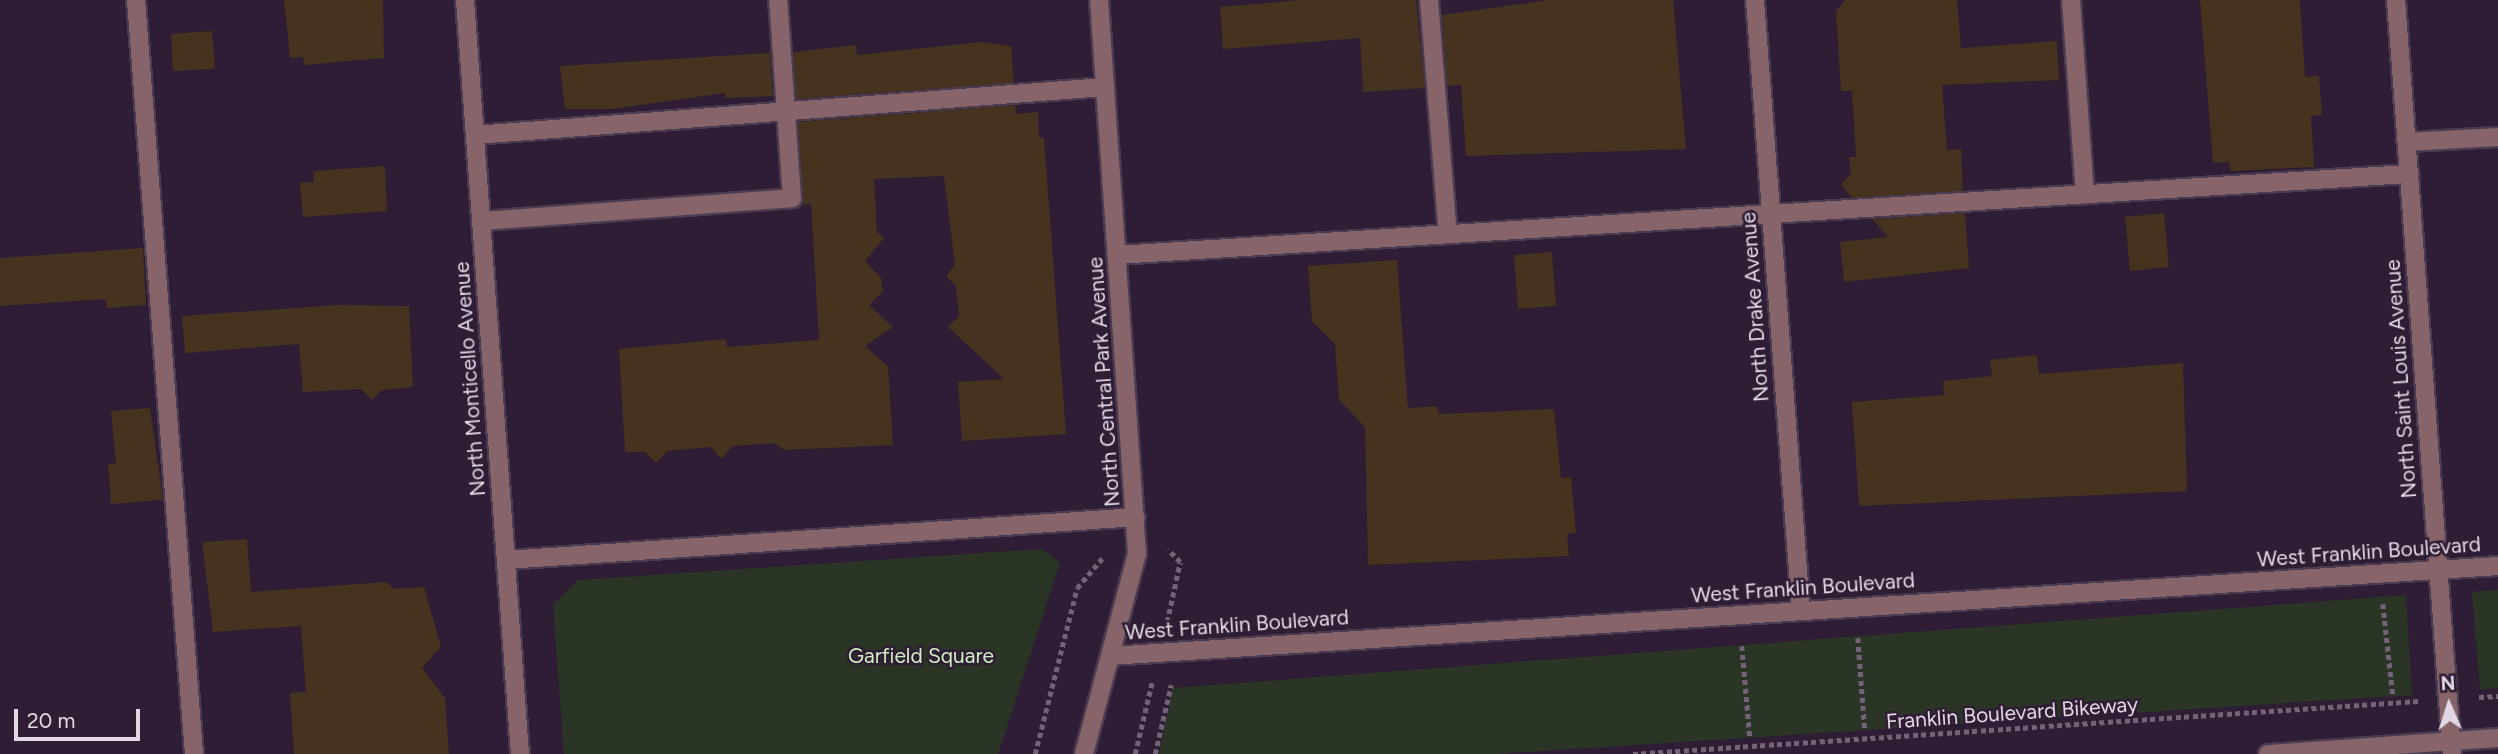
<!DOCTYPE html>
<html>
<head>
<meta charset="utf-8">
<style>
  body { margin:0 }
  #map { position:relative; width:2498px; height:754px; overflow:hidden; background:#2e1d34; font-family:Figtree,sans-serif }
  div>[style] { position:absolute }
  .green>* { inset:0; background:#2b3526 }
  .building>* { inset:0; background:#45321f }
  .path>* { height:4.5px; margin-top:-2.25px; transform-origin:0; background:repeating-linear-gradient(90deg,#726377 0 5px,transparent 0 8.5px) }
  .roads { filter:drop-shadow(2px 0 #4b3b50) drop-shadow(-2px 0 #4b3b50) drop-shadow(0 2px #4b3b50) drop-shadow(0 -2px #4b3b50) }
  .minor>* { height:18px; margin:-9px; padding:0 9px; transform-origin:9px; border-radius:9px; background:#866469 }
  span { translate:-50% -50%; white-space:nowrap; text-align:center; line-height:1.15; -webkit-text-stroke:5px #2e1d34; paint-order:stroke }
  .street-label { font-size:21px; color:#e2d7e5 }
  .park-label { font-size:21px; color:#d0efc0 }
  .north { position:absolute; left:2414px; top:670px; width:70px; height:70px; -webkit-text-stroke:5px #2e1d34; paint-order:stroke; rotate:357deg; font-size:19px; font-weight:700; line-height:28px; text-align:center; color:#e2d7e5 }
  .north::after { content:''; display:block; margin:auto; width:24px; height:32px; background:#e2d7e5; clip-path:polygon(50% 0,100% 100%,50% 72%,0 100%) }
  .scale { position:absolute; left:14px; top:709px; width:126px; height:32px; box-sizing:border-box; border:4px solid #e2d7e5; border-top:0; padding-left:9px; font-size:21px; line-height:24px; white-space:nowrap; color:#e2d7e5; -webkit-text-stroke:5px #2e1d34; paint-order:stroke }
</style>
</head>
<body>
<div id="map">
  <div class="green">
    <div style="clip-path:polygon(1042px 549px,1060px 563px,998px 754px,564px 754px,553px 605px,578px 580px)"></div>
    <div style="clip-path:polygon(2498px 590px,2498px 688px,2480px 690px,2472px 592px)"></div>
    <div style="clip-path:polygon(2406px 595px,2412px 695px,1496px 754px,1159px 754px,1173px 688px)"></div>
  </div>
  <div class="building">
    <div style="clip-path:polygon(284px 0,383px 0,384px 58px,304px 65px,303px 57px,290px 58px)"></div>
    <div style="clip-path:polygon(1300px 0,1416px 0,1425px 88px,1363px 92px,1360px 38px,1223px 49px,1220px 7px)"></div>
    <div style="clip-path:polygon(1550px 0,1673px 0,1686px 149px,1466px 156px,1461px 85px,1447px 86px,1442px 15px)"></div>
    <div style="clip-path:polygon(1845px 0,1957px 0,1961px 48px,2057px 41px,2059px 80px,1942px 85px,1947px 150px,1961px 149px,1963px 191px,1852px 198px,1841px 185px,1851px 173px,1849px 157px,1856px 157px,1852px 91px,1841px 91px,1836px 11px)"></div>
    <div style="clip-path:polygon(2200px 0,2300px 0,2305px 77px,2319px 76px,2322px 115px,2311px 116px,2314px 167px,2230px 171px,2229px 162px,2213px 163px)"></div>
    <div style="clip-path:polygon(212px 31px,215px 69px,173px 71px,171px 34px)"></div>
    <div style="clip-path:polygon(981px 42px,1011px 46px,1014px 83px,796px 99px,793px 52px,856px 45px,857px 55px)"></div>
    <div style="clip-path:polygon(770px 53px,773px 96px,725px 98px,725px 93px,612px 109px,565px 109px,560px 66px)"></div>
    <div style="clip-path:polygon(1015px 105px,1016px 114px,1038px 112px,1039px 138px,1044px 138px,1066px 434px,962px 441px,958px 382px,1004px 379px,948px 327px,959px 316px,956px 286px,946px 276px,955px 265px,944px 176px,874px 179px,877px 232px,884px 238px,865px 261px,881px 278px,883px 291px,869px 305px,893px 327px,865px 346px,888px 366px,893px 445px,784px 450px,775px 443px,733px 446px,721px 459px,711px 447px,667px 451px,656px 463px,645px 452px,625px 452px,619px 349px,726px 339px,727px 347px,819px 340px,811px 204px,801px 205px,798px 122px)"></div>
    <div style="clip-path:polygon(385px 166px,387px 211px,303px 217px,300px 183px,314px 182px,313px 171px)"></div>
    <div style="clip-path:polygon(1965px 213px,1969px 268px,1844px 282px,1840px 242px,1888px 237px,1872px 219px)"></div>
    <div style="clip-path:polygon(2164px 213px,2169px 267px,2130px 271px,2125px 217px)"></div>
    <div style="clip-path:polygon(143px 248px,146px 305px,107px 308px,106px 299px,0 306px,0 258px)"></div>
    <div style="clip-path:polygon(1552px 252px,1556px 306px,1518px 309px,1514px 255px)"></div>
    <div style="clip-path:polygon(1397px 260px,1408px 408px,1437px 406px,1439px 414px,1554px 409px,1561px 478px,1571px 477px,1576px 533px,1567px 534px,1569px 556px,1368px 565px,1365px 427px,1339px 400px,1335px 344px,1312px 321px,1308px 266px)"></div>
    <div style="clip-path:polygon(337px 305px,409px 306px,413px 387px,382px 390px,372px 400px,361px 389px,303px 392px,299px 344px,185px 353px,182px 316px)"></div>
    <div style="clip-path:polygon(2037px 355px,2039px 374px,2183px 363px,2187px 491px,1859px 506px,1852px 402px,1944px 395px,1943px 381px,1992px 376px,1990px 360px)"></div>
    <div style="clip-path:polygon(150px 408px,163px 500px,111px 504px,108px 464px,116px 463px,111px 411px)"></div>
    <div style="clip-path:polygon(247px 539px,251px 592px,386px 582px,394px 589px,424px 587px,441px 647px,422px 668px,445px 698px,449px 754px,294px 754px,290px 693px,306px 692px,301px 626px,213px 632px,202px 542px)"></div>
  </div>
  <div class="path">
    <div style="left:2383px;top:604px;width:93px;rotate:83.8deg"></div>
    <div style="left:1167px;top:622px;width:61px;rotate:-77.8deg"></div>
    <div style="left:1180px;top:562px;width:17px;rotate:-135deg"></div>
    <div style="left:1858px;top:638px;width:93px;rotate:85.7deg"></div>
    <div style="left:1742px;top:646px;width:92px;rotate:85deg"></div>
    <div style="left:2479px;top:697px;width:19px;rotate:-3deg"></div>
    <div style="left:1035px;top:754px;width:171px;rotate:-75.8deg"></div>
    <div style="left:1077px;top:588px;width:42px;rotate:-49.8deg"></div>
    <div style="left:1135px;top:754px;width:74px;rotate:-76.7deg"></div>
    <div style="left:1155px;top:754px;width:71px;rotate:-76.9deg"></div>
    <div style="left:1633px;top:754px;width:787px;rotate:-3.86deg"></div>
  </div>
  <div class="roads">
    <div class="minor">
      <div style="left:136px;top:0;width:756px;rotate:85.6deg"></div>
      <div style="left:465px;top:0;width:756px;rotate:85.83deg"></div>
      <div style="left:1429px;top:0;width:235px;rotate:85.4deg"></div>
      <div style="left:1755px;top:0;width:613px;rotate:85.69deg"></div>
      <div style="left:2071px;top:0;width:195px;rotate:85.9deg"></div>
      <div style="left:2396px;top:0;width:756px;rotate:85.75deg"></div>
      <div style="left:475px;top:135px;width:632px;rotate:-4.36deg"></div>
      <div style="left:2407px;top:142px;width:91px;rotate:-3.1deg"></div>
      <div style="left:481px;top:221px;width:312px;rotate:-4.2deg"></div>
      <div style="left:792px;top:198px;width:198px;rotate:-94deg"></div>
      <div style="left:1117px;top:255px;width:1295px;rotate:-3.59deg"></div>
      <div style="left:506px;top:560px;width:631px;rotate:-3.9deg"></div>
      <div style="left:1110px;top:656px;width:1391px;rotate:-3.71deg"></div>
      <div style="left:1084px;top:754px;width:207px;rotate:-75.2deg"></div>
      <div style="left:1137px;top:554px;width:555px;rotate:-93.92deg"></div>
      <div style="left:2268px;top:754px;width:231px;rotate:-4deg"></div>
    </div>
  </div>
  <div class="street-label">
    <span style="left:1755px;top:307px;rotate:-94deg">North Drake Avenue</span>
    <span style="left:470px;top:379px;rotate:-94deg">North Monticello Avenue</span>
    <span style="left:2401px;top:379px;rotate:-94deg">North Saint Louis Avenue</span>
    <span style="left:1104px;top:382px;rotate:-94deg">North Central Park Avenue</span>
    <span style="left:2369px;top:552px;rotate:-4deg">West Franklin Boulevard</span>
    <span style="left:1803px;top:588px;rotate:-4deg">West Franklin Boulevard</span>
    <span style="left:1237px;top:625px;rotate:-4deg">West Franklin Boulevard</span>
    <span style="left:2012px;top:713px;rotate:-4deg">Franklin Boulevard Bikeway</span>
  </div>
  <div class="park-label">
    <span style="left:921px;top:656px">Garfield Square</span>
  </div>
  <div class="north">N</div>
  <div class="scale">20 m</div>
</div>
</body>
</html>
